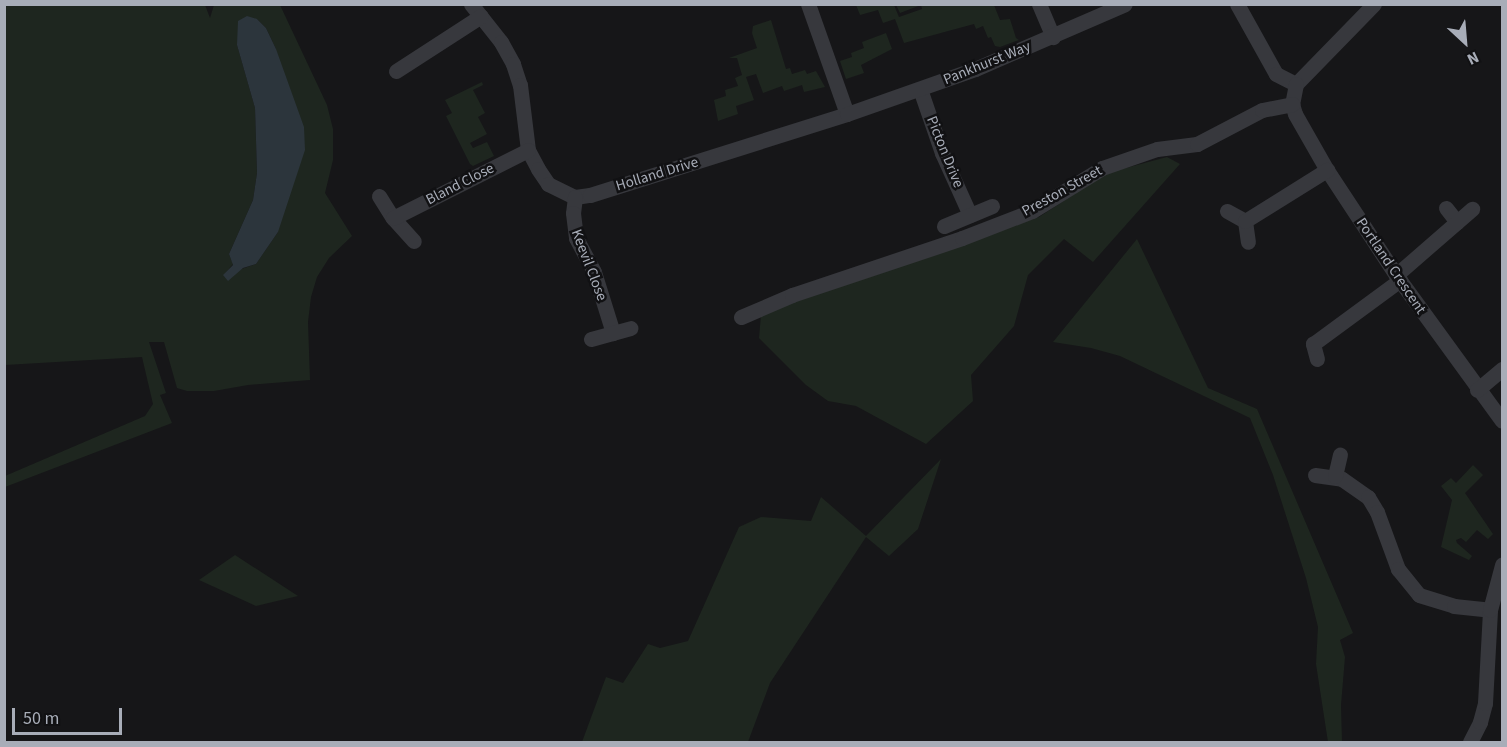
<!DOCTYPE html>
<html>
<head>
<meta charset="utf-8">
<style>
  body { margin:0 }
  #map { position:relative; width:1507px; height:747px; overflow:hidden; background:#161618; font-family:"Source Sans 3",sans-serif }
  div>[style] { position:absolute }
  .green>* { inset:0; background:#1e261f }
  .water>* { inset:0; background:#2c353c }
  .minor>* { height:15px; margin:-7.5px; padding:0 7.5px; transform-origin:7.5px; border-radius:7.5px; background:#37383d }
  span { translate:-50% -50%; white-space:nowrap; text-align:center; line-height:1.15; -webkit-text-stroke:5px #111113; paint-order:stroke }
  .street-label { font-size:15px; color:#a8adb8 }
  .frame { position:absolute; inset:0; border:6px solid #a8adb8; pointer-events:none }
  .north { position:absolute; left:1435px; top:12px; width:60px; height:60px; -webkit-text-stroke:4px #111113; paint-order:stroke; rotate:154deg; font-size:16px; font-weight:700; line-height:24px; text-align:center; color:#a8adb8 }
  .north::after { content:''; display:block; margin:auto; width:21px; height:27px; background:#a8adb8; clip-path:polygon(50% 0,100% 100%,50% 72%,0 100%) }
  .scale { position:absolute; left:12px; top:708px; width:110px; height:27px; box-sizing:border-box; border:3px solid #a8adb8; border-top:0; padding-left:8px; font-size:18px; line-height:21px; white-space:nowrap; color:#a8adb8; -webkit-text-stroke:4px #111113; paint-order:stroke }
</style>
</head>
<body>
<div id="map">
  <div class="green">
    <div style="clip-path:polygon(evenodd,5px 5px,205px 5px,210px 18px,214px 5px,280px 5px,327px 105px,333px 129px,333px 160px,325px 193px,352px 236px,329px 258px,317px 277px,311px 297px,308px 322px,310px 380px,248px 385px,214px 391px,187px 391px,177px 388px,164px 342px,149px 342px,166px 393px,160px 395px,172px 423px,5px 487px,5px 476px,145px 416px,153px 404px,142px 357px,5px 365px,5px 5px,257px 19px,266px 28px,276px 49px,278px 232px,256px 264px,224px 275px,233px 264px,229px 254px,253px 200px,257px 173px,255px 108px,237px 45px,257px 19px)"></div>
    <div style="clip-path:polygon(856px 5px,894px 5px,899px 17px,922px 9px,921px 5px,900px 13px,896px 5px,994px 5px,1000px 20px,1010px 19px,1016px 38px,1019px 40px,1000px 47px,995px 46px,991px 37px,988px 38px,983px 26px,976px 29px,974px 24px,904px 43px,895px 19px,883px 23px,878px 10px,860px 15px)"></div>
    <div style="clip-path:polygon(771px 20px,786px 69px,790px 68px,792px 74px,805px 70px,807px 74px,816px 71px,825px 87px,804px 92px,802px 85px,784px 91px,782px 86px,763px 93px,756px 74px,746px 77px,754px 100px,736px 106px,738px 114px,718px 121px,714px 100px,726px 96px,725px 90px,738px 86px,735px 78px,742px 75px,737px 58px,729px 58px,757px 48px,752px 33px,753px 26px)"></div>
    <div style="clip-path:polygon(886px 33px,892px 49px,861px 65px,864px 73px,846px 79px,840px 61px,852px 57px,851px 53px,864px 48px,862px 42px)"></div>
    <div style="clip-path:polygon(482px 82px,483px 85px,473px 90px,485px 113px,478px 117px,487px 134px,470px 143px,473px 148px,487px 142px,494px 156px,473px 166px,470px 164px,446px 116px,452px 113px,445px 100px)"></div>
    <div style="clip-path:polygon(1167px 157px,1180px 164px,1093px 262px,1064px 239px,1028px 275px,1014px 326px,971px 375px,973px 401px,926px 444px,856px 406px,828px 401px,806px 385px,759px 338px,761px 315px,845px 282px,1039px 217px,1107px 173px)"></div>
    <div style="clip-path:polygon(1137px 239px,1208px 388px,1257px 409px,1353px 633px,1340px 640px,1345px 657px,1341px 705px,1342px 742px,1328px 742px,1316px 664px,1318px 627px,1306px 578px,1273px 475px,1250px 418px,1120px 356px,1091px 348px,1053px 342px)"></div>
    <div style="clip-path:polygon(941px 459px,918px 529px,889px 556px,866px 537px,770px 683px,748px 742px,582px 742px,606px 677px,623px 683px,648px 644px,660px 648px,688px 641px,739px 527px,761px 517px,811px 521px,821px 497px,866px 536px)"></div>
    <div style="clip-path:polygon(1473px 465px,1483px 475px,1465px 493px,1493px 534px,1488px 539px,1477px 530px,1466px 542px,1461px 538px,1456px 540px,1457px 543px,1472px 556px,1469px 560px,1441px 547px,1452px 500px,1441px 486px,1451px 478px,1456px 483px)"></div>
    <div style="clip-path:polygon(235px 555px,298px 596px,256px 606px,199px 580px)"></div>
  </div>
  <div class="water">
    <div style="clip-path:polygon(247px 16px,257px 19px,266px 28px,276px 49px,304px 127px,305px 150px,278px 232px,256px 264px,243px 268px,228px 281px,223px 275px,233px 265px,229px 254px,253px 200px,257px 173px,255px 108px,237px 45px,238px 21px)"></div>
  </div>
  <div class="minor">
    <div style="left:471px;top:4px;width:48px;rotate:51.7deg"></div>
    <div style="left:501px;top:42px;width:25px;rotate:61deg"></div>
    <div style="left:513px;top:64px;width:22px;rotate:72deg"></div>
    <div style="left:520px;top:85px;width:65px;rotate:83deg"></div>
    <div style="left:528px;top:150px;width:21px;rotate:62deg"></div>
    <div style="left:538px;top:169px;width:18px;rotate:56deg"></div>
    <div style="left:548px;top:184px;width:30px;rotate:26deg"></div>
    <div style="left:575px;top:197px;width:15px;rotate:-8deg"></div>
    <div style="left:590px;top:195px;width:269px;rotate:-17.5deg"></div>
    <div style="left:847px;top:114px;width:117px;rotate:-109.5deg"></div>
    <div style="left:1039px;top:4px;width:36px;rotate:67deg"></div>
    <div style="left:1237px;top:4px;width:80px;rotate:60.9deg"></div>
    <div style="left:1276px;top:74px;width:22px;rotate:27deg"></div>
    <div style="left:1374px;top:4px;width:112px;rotate:134.3deg"></div>
    <div style="left:1296px;top:84px;width:20px;rotate:101deg"></div>
    <div style="left:1292px;top:104px;width:10px;rotate:73deg"></div>
    <div style="left:1295px;top:114px;width:64px;rotate:60.3deg"></div>
    <div style="left:1327px;top:170px;width:126px;rotate:56.7deg"></div>
    <div style="left:1396px;top:275px;width:180px;rotate:54deg"></div>
    <div style="left:396px;top:71px;width:101px;rotate:-32.9deg"></div>
    <div style="left:920px;top:89px;width:68px;rotate:71deg"></div>
    <div style="left:942px;top:153px;width:68px;rotate:65.7deg"></div>
    <div style="left:847px;top:114px;width:136px;rotate:-19.4deg"></div>
    <div style="left:975px;top:69px;width:163px;rotate:-23.4deg"></div>
    <div style="left:379px;top:196px;width:26px;rotate:58deg"></div>
    <div style="left:393px;top:218px;width:31px;rotate:48deg"></div>
    <div style="left:575px;top:197px;width:16px;rotate:97deg"></div>
    <div style="left:573px;top:213px;width:25px;rotate:83deg"></div>
    <div style="left:576px;top:238px;width:38px;rotate:62deg"></div>
    <div style="left:594px;top:272px;width:64px;rotate:72.7deg"></div>
    <div style="left:1446px;top:208px;width:18px;rotate:52deg"></div>
    <div style="left:1227px;top:211px;width:21px;rotate:29deg"></div>
    <div style="left:1245px;top:221px;width:21px;rotate:82deg"></div>
    <div style="left:393px;top:218px;width:151px;rotate:-26.7deg"></div>
    <div style="left:1245px;top:221px;width:97px;rotate:-31.9deg"></div>
    <div style="left:944px;top:226px;width:52px;rotate:-22.6deg"></div>
    <div style="left:1396px;top:275px;width:101px;rotate:-41deg"></div>
    <div style="left:741px;top:317px;width:56px;rotate:-23.3deg"></div>
    <div style="left:792px;top:295px;width:179px;rotate:-18.5deg"></div>
    <div style="left:962px;top:238px;width:75px;rotate:-21.1deg"></div>
    <div style="left:1032px;top:211px;width:82px;rotate:-31.6deg"></div>
    <div style="left:1102px;top:168px;width:58px;rotate:-19.1deg"></div>
    <div style="left:1157px;top:149px;width:40px;rotate:-7.1deg"></div>
    <div style="left:1197px;top:144px;width:73px;rotate:-27.6deg"></div>
    <div style="left:1262px;top:110px;width:31px;rotate:-11deg"></div>
    <div style="left:591px;top:339px;width:41px;rotate:-15.4deg"></div>
    <div style="left:1317px;top:359px;width:16px;rotate:-105deg"></div>
    <div style="left:1313px;top:344px;width:108px;rotate:-36.3deg"></div>
    <div style="left:1477px;top:390px;width:33px;rotate:-40deg"></div>
    <div style="left:1315px;top:475px;width:27px;rotate:8deg"></div>
    <div style="left:1342px;top:479px;width:32px;rotate:35deg"></div>
    <div style="left:1368px;top:497px;width:17px;rotate:59deg"></div>
    <div style="left:1377px;top:512px;width:61px;rotate:69.8deg"></div>
    <div style="left:1398px;top:569px;width:33px;rotate:51deg"></div>
    <div style="left:1419px;top:595px;width:37px;rotate:17deg"></div>
    <div style="left:1454px;top:606px;width:36px;rotate:6deg"></div>
    <div style="left:1335px;top:476px;width:22px;rotate:-77deg"></div>
    <div style="left:1470px;top:742px;width:22px;rotate:-63deg"></div>
    <div style="left:1480px;top:722px;width:20px;rotate:-75deg"></div>
    <div style="left:1485px;top:703px;width:93px;rotate:-86.9deg"></div>
    <div style="left:1490px;top:610px;width:47px;rotate:-75.1deg"></div>
  </div>
  <div class="street-label">
    <span style="left:987px;top:63px;rotate:-22deg">Pankhurst Way</span>
    <span style="left:945px;top:152px;rotate:68deg">Picton Drive</span>
    <span style="left:657px;top:174px;rotate:-17deg">Holland Drive</span>
    <span style="left:460px;top:184px;rotate:-27deg">Bland Close</span>
    <span style="left:1062px;top:191px;rotate:-29deg">Preston Street</span>
    <span style="left:589px;top:265px;rotate:69deg">Keevil Close</span>
    <span style="left:1391px;top:266px;rotate:56deg">Portland Crescent</span>
  </div>
  <div class="frame"></div>
  <div class="north">N</div>
  <div class="scale">50 m</div>
</div>
</body>
</html>
